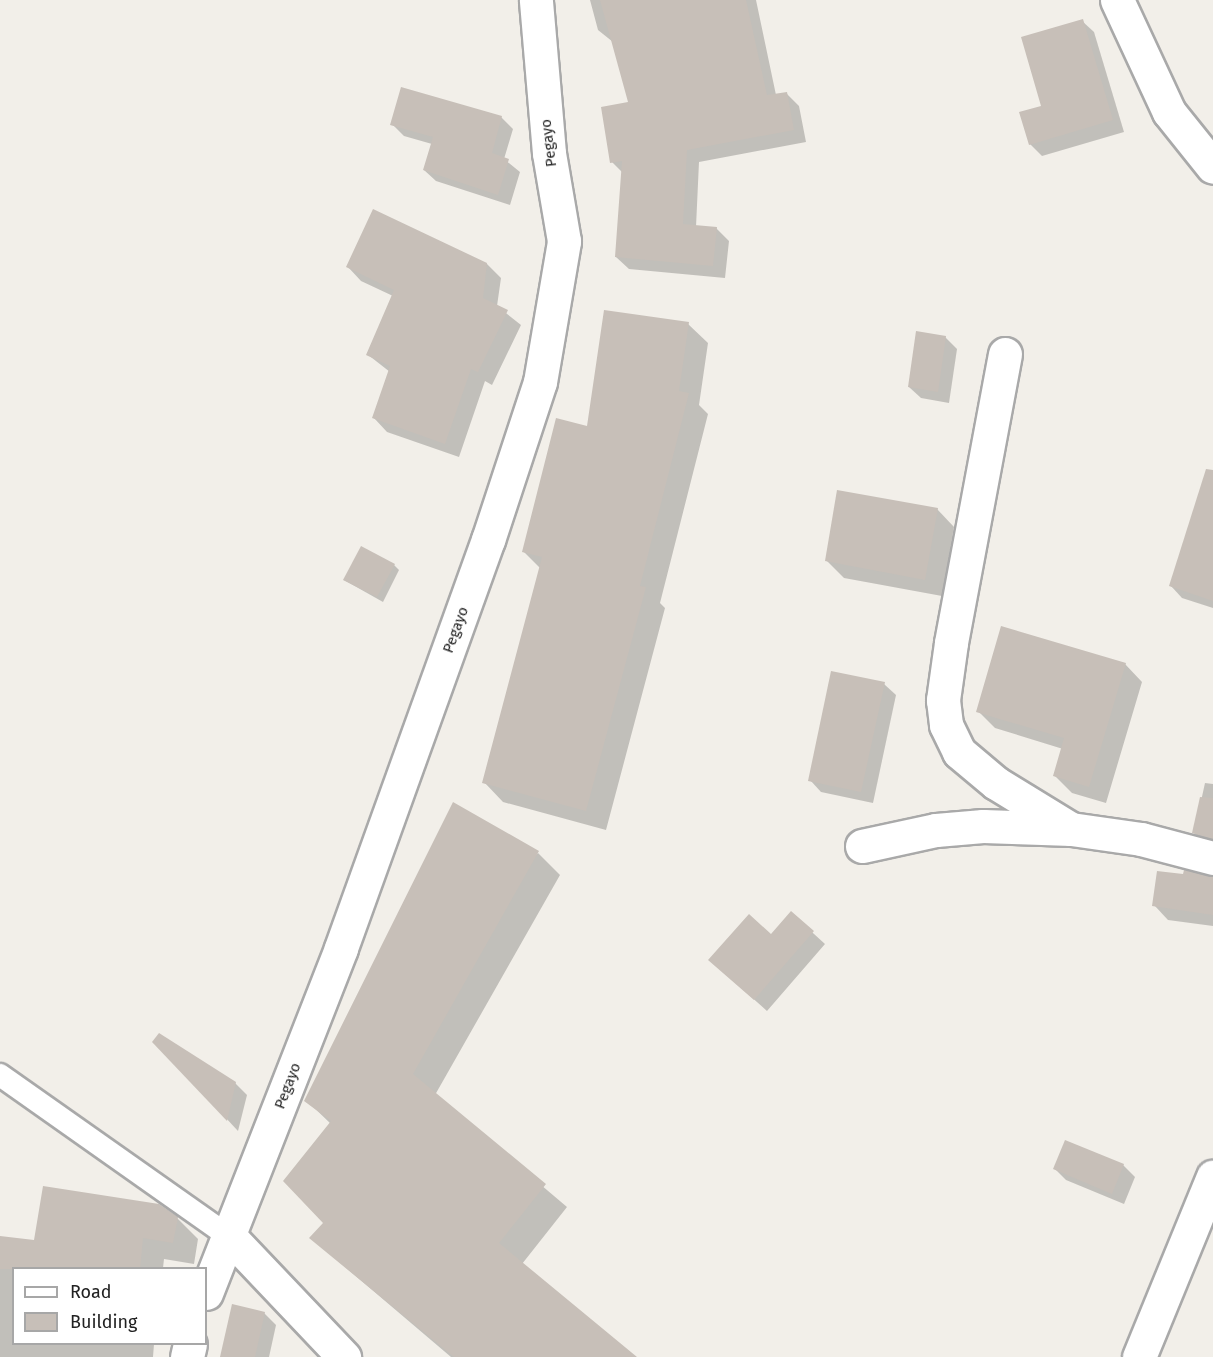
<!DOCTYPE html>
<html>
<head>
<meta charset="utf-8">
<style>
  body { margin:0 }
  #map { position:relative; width:1213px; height:1357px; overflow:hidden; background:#f2efe9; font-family:"Fira Sans",sans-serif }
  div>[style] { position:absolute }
  .shadow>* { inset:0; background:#0003 }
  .building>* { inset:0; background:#c7bfb8 }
  .roads { filter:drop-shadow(2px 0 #a9a9a9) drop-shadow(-2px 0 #a9a9a9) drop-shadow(0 2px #a9a9a9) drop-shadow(0 -2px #a9a9a9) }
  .lane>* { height:22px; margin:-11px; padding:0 11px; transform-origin:11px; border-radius:11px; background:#fff }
  .street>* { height:33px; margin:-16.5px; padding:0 16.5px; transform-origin:16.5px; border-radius:16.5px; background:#fff }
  span { translate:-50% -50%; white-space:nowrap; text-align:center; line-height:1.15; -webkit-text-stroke:6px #fff; paint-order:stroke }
  .street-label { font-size:15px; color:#222 }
  .legend { position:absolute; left:12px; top:1267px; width:195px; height:78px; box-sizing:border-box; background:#fff; border:2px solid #a7a7a7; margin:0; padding:8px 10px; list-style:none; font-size:18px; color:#222 }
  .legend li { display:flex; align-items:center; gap:12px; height:30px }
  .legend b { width:30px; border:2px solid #a7a7a7 }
</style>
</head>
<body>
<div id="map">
  <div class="shadow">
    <div style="clip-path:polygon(590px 0,756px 0,776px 95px,786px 93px,799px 106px,806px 142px,699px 162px,696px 227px,716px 228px,729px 241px,725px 278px,629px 269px,616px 257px,623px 173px,612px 162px,630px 103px,613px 42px,598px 30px)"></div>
    <div style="clip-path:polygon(1082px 21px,1094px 32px,1124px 132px,1042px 156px,1030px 144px)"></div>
    <div style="clip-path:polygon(501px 117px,513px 129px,504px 159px,520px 172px,510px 205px,436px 181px,424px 170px,432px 144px,404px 136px,392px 124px)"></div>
    <div style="clip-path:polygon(487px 264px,501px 278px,497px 306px,521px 325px,492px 385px,485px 381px,459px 457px,387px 432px,374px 418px,390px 372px,367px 354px,393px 296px,361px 281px,348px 267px)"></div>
    <div style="clip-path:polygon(688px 324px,708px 343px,699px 405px,708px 414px,660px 603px,665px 608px,606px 830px,503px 802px,484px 782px,540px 568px,524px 552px,589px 428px)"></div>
    <div style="clip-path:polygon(945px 337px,957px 349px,949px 403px,921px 398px,909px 387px)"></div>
    <div style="clip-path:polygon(937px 509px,954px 527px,942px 596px,844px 578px,827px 561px)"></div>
    <div style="clip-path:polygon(1213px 530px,1213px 608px,1182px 598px,1171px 586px)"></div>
    <div style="clip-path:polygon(394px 565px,399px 570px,383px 602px,344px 580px)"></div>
    <div style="clip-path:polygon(1125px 664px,1142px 682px,1106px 803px,1072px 793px,1055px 776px,1063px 749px,995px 728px,978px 711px)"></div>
    <div style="clip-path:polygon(884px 684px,896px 695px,873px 803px,821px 792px,810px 780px)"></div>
    <div style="clip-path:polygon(1205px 783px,1213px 784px,1213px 849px,1194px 833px)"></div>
    <div style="clip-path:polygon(538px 853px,560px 875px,435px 1095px,567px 1207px,522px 1264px,635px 1357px,451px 1357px,311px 1238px,325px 1223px,331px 1124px,306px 1100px)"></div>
    <div style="clip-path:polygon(1213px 877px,1213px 926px,1168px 920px,1154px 905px)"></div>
    <div style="clip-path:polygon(791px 913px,825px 944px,767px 1011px,722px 971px,771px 936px)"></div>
    <div style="clip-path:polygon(154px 1041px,235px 1083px,247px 1095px,238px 1131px)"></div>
    <div style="clip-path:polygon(1123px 1165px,1135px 1177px,1124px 1204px,1066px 1180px,1055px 1169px)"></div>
    <div style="clip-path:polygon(177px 1218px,198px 1239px,194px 1264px,164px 1259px,163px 1268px,14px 1268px,14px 1344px,154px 1344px,153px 1357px,0 1357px,0 1237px,35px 1242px)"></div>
    <div style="clip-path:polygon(264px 1313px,276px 1325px,269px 1357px,222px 1357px)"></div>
  </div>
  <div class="building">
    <div style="clip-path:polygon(600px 0,746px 0,767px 95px,787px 92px,794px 130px,687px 150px,683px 224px,717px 227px,713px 266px,615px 257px,622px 161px,610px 163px,601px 107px,628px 102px)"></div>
    <div style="clip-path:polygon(1083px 19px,1113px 120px,1029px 145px,1019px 112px,1041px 106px,1021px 37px)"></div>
    <div style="clip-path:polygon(401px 87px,502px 116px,492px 153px,509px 159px,498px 195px,423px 170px,433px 137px,390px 125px)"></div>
    <div style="clip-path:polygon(373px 209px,487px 263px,483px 298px,508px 310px,478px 372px,471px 369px,445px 444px,372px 418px,390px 366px,366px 355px,394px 290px,346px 267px)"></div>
    <div style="clip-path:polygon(604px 310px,689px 322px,679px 391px,689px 393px,640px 586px,646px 587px,586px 811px,482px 783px,542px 557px,522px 552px,556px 418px,587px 426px)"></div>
    <div style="clip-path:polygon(916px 331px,946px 336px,938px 392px,908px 387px)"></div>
    <div style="clip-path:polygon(1206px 469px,1213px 470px,1213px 601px,1169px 586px)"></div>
    <div style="clip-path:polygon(837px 490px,938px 508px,925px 580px,825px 561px)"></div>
    <div style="clip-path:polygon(361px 546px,395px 564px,377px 597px,343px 580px)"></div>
    <div style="clip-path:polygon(1001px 626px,1126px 663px,1089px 787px,1053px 776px,1064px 738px,976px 712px)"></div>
    <div style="clip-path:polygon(831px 671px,885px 682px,861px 792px,808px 781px)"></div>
    <div style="clip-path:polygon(1200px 797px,1213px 798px,1213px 839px,1192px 833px)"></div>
    <div style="clip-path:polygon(453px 802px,539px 851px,413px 1074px,546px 1184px,499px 1243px,637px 1357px,454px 1357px,309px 1238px,323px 1223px,283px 1181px,331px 1121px,304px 1101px)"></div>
    <div style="clip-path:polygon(1184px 870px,1213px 876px,1213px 915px,1152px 906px,1157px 871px,1183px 874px)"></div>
    <div style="clip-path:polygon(791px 911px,814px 931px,754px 1000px,708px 960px,749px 914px,771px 934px)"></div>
    <div style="clip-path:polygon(159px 1033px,236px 1082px,227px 1121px,152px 1042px)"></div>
    <div style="clip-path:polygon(1065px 1140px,1124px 1164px,1112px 1194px,1053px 1169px)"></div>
    <div style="clip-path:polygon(43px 1186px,159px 1204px,178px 1217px,173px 1243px,143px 1238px,140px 1269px,0 1269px,0 1236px,34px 1240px)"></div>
    <div style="clip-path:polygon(232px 1304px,265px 1312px,255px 1357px,220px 1357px)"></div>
  </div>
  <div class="roads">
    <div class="lane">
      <div style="left:0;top:1075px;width:281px;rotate:35.2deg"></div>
    </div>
    <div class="street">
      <div style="left:1117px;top:0;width:123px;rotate:65.1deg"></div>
      <div style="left:1169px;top:112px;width:70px;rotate:51.3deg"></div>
      <div style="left:1005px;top:354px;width:294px;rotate:100.6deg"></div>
      <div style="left:951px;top:643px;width:58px;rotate:98deg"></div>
      <div style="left:943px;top:700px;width:25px;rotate:83deg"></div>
      <div style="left:946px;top:725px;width:30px;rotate:64deg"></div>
      <div style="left:959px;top:752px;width:48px;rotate:40deg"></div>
      <div style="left:996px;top:783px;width:88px;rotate:31.5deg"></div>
      <div style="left:862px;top:846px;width:76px;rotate:-12.2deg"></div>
      <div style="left:936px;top:830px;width:47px;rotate:-4.9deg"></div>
      <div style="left:983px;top:826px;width:88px;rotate:2deg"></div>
      <div style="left:1071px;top:829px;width:71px;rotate:8.1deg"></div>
      <div style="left:1141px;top:839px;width:74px;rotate:14.8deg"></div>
      <div style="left:230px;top:1237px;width:166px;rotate:46.5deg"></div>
      <div style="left:206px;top:1293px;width:370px;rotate:-68.6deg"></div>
      <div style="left:341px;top:948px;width:434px;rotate:-70.2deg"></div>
      <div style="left:488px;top:540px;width:166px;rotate:-71.8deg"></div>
      <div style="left:540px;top:382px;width:143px;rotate:-80.3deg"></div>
      <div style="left:564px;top:241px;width:89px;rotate:-99.7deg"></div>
      <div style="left:549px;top:153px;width:154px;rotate:-94.9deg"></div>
      <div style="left:187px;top:1357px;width:13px;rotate:-77deg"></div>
      <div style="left:1139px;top:1357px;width:195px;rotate:-67.7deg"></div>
    </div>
  </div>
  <div class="street-label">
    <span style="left:549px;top:143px;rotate:-97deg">Pegayo</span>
    <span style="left:456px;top:630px;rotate:-70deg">Pegayo</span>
    <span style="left:288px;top:1086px;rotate:-69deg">Pegayo</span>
  </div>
  <ul class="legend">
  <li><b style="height:8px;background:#fff"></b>Road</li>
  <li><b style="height:16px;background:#c7bfb8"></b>Building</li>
  </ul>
</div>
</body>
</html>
